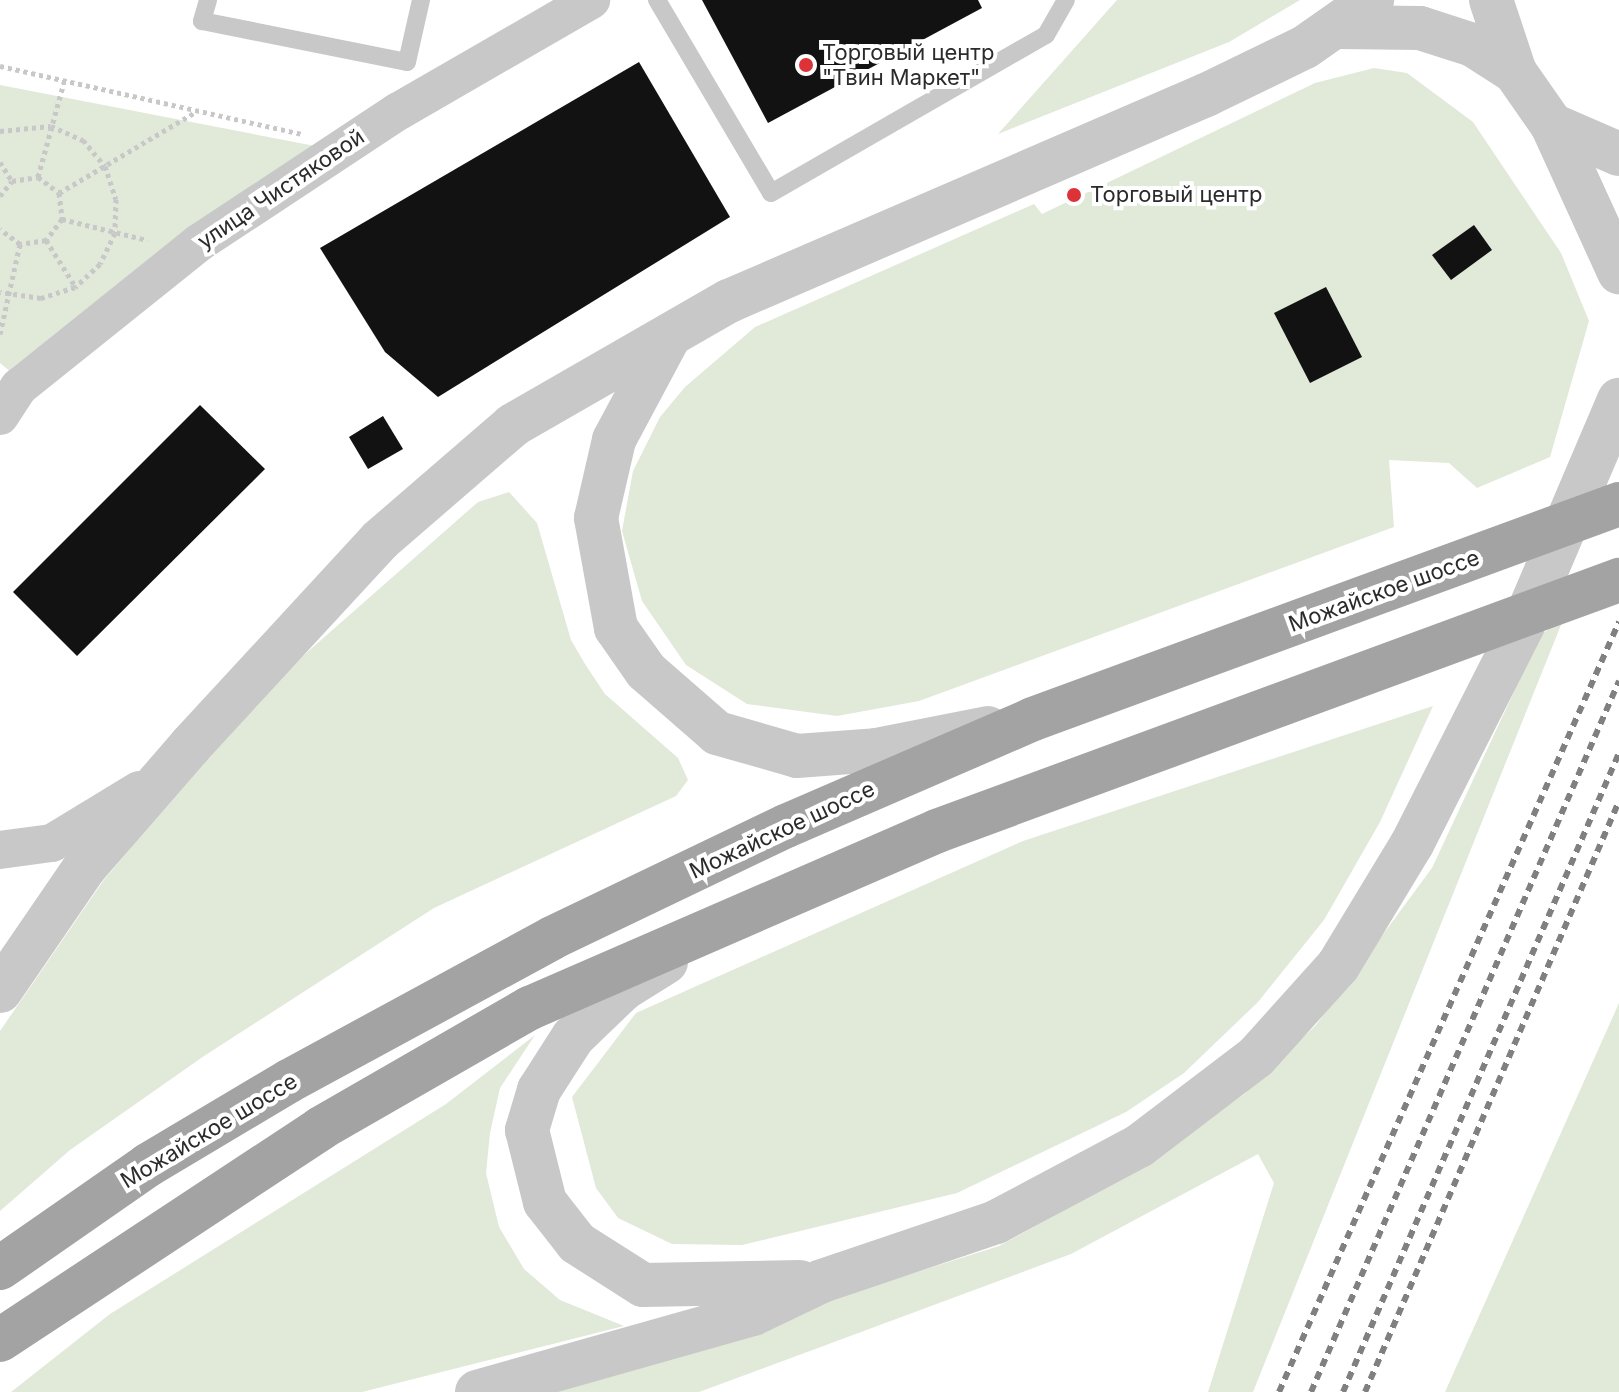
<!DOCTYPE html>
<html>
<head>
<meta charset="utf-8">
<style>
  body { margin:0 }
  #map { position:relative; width:1619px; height:1392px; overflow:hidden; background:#fff; font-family:Inter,sans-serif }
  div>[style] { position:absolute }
  .green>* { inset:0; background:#e1e9d9 }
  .building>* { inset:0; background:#121212 }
  .path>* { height:5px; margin-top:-2.5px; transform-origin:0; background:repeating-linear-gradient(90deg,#c8c8c8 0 4px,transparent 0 8px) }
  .service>* { height:18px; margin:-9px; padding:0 9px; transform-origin:9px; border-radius:9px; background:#c8c8c8 }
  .minor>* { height:38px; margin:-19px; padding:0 19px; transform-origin:19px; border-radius:19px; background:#c8c8c8 }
  .tertiary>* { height:44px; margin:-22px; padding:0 22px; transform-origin:22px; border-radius:22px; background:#c8c8c8 }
  .primary>* { height:44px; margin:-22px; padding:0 22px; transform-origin:22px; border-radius:22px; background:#a3a3a3 }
  .rail>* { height:6px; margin-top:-3px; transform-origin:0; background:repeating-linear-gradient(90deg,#808080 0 8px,transparent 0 14px) }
  .dots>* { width:22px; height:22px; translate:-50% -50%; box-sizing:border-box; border:4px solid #fff; border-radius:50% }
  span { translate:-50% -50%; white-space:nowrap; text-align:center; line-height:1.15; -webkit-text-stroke:8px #fff; paint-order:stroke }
  .poi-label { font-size:22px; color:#2b2b2b }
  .left { translate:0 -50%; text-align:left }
  .street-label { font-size:22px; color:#2b2b2b }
</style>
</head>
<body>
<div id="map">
  <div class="green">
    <div style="clip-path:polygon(1117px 0,1300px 0,1229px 42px,998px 134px)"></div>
    <div style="clip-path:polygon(1374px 68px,1407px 73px,1473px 122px,1561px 253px,1589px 321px,1550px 457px,1477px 488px,1449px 463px,1389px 460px,1394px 527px,919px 701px,837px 716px,747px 704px,686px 665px,642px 601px,622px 531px,633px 471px,660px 417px,685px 387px,755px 327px,1034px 204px,1042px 214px,1315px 83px)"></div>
    <div style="clip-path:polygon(0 85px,315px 146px,17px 377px,0 363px)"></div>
    <div style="clip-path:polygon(509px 492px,537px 523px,571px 640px,585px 664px,605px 694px,678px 758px,688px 780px,676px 796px,434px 908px,204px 1056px,70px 1150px,0 1211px,0 1031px,103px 881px,242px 714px,304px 655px,478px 502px)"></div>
    <div style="clip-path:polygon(1565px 615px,1253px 1392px,1208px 1392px,1274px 1183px,1258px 1154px,1071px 1254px,699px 1392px,539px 1392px,999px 1246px,1130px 1174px,1243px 1095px,1316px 1025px,1432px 868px,1540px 636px)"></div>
    <div style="clip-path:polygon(1433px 706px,1380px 822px,1324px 920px,1258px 1002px,1184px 1073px,1126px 1112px,957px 1193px,742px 1245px,672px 1244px,618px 1218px,596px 1188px,572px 1097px,636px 1013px,1023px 841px)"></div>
    <div style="clip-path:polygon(1619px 1003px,1619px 1392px,1445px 1392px)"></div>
    <div style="clip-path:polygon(535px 1035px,500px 1088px,490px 1133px,486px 1173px,499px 1227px,524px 1269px,560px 1300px,624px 1326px,362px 1392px,11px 1392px,110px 1314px,446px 1104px)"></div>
  </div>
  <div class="building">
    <div style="clip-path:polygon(702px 0,978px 0,982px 8px,768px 123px)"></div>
    <div style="clip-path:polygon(639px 62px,730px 217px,438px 397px,385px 352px,320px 248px)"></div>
    <div style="clip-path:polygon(1474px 225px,1492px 250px,1451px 280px,1432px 255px)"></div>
    <div style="clip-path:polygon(1326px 287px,1362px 357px,1310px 383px,1274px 313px)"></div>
    <div style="clip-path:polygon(200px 405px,265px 469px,77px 656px,13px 592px)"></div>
    <div style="clip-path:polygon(383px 416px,403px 449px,368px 469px,349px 437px)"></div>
  </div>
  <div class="path">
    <div style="left:0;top:66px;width:309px;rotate:12.7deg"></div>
    <div style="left:0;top:131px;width:51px;rotate:-5.6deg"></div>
    <div style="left:51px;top:126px;width:35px;rotate:24deg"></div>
    <div style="left:83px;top:140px;width:34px;rotate:50deg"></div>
    <div style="left:105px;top:166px;width:35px;rotate:72deg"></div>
    <div style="left:116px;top:199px;width:34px;rotate:92deg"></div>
    <div style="left:115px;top:233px;width:34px;rotate:116deg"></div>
    <div style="left:100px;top:264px;width:34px;rotate:137deg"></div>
    <div style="left:75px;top:287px;width:36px;rotate:162deg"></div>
    <div style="left:41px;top:298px;width:41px;rotate:-171.7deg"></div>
    <div style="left:0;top:162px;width:22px;rotate:58deg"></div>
    <div style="left:38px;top:177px;width:98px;rotate:-74.7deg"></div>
    <div style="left:59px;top:193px;width:161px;rotate:-30.7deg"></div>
    <div style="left:0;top:196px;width:19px;rotate:-51deg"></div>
    <div style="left:12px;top:181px;width:26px;rotate:-9deg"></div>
    <div style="left:38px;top:177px;width:26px;rotate:37deg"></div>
    <div style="left:59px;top:193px;width:26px;rotate:83deg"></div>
    <div style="left:62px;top:219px;width:26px;rotate:127deg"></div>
    <div style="left:46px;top:240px;width:26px;rotate:171deg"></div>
    <div style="left:20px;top:244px;width:25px;rotate:-143deg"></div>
    <div style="left:62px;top:219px;width:88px;rotate:13.9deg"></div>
    <div style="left:46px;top:240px;width:54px;rotate:57.8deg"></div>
    <div style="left:0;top:334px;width:92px;rotate:-77.5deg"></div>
  </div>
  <div class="service">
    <div style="left:208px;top:0;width:22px;rotate:106deg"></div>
    <div style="left:202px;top:21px;width:209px;rotate:11.3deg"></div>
    <div style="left:407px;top:62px;width:64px;rotate:-77.3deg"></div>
    <div style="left:657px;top:0;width:224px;rotate:59.4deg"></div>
    <div style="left:771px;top:193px;width:317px;rotate:-29.9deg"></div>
    <div style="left:1046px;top:35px;width:40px;rotate:-60.3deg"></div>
  </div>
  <div class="minor">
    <div style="left:0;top:416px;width:35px;rotate:-57deg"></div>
    <div style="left:19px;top:387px;width:232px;rotate:-38.7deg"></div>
    <div style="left:200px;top:242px;width:238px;rotate:-33.4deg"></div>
    <div style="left:399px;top:111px;width:222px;rotate:-30deg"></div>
    <div style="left:0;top:850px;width:52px;rotate:-7.7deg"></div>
    <div style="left:52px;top:843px;width:102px;rotate:-31.3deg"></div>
  </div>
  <div class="tertiary">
    <div style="left:1491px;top:0;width:76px;rotate:71.6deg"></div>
    <div style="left:1515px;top:72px;width:65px;rotate:55.1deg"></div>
    <div style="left:1552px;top:125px;width:162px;rotate:65.5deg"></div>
    <div style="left:1339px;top:27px;width:81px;rotate:0.7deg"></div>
    <div style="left:1420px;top:28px;width:56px;rotate:17.8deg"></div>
    <div style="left:1473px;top:45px;width:50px;rotate:32.7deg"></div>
    <div style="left:1552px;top:125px;width:73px;rotate:23.4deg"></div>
    <div style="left:670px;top:335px;width:119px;rotate:118.1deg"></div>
    <div style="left:614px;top:440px;width:80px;rotate:103deg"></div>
    <div style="left:596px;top:518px;width:112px;rotate:79.7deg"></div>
    <div style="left:616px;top:628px;width:52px;rotate:55.1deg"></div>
    <div style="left:646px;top:671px;width:94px;rotate:41.1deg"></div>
    <div style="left:717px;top:733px;width:83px;rotate:16deg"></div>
    <div style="left:797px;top:756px;width:79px;rotate:-4.3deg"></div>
    <div style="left:876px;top:750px;width:114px;rotate:-11.1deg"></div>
    <div style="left:666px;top:962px;width:51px;rotate:147.9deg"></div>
    <div style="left:623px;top:989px;width:69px;rotate:136.2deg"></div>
    <div style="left:573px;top:1037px;width:63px;rotate:122.7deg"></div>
    <div style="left:539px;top:1090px;width:42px;rotate:106.7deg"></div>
    <div style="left:527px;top:1130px;width:74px;rotate:76deg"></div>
    <div style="left:545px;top:1202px;width:52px;rotate:52deg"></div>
    <div style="left:577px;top:1243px;width:78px;rotate:32.5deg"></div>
    <div style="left:643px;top:1285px;width:157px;rotate:-1.1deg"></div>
    <div style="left:0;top:991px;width:150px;rotate:-55.6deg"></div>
    <div style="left:85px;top:867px;width:160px;rotate:-49deg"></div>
    <div style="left:190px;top:746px;width:280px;rotate:-47.3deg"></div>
    <div style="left:380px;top:540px;width:176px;rotate:-40.8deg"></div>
    <div style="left:513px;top:425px;width:249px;rotate:-29.9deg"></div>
    <div style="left:729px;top:301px;width:520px;rotate:-23.36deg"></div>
    <div style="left:1206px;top:95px;width:110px;rotate:-25.9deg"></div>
    <div style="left:1305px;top:47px;width:82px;rotate:-35deg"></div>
    <div style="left:477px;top:1392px;width:287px;rotate:-15.8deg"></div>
    <div style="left:753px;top:1314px;width:76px;rotate:-25.6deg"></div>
    <div style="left:822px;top:1281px;width:184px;rotate:-18.7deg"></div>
    <div style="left:996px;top:1222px;width:162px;rotate:-28deg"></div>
    <div style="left:1139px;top:1146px;width:147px;rotate:-37.3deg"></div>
    <div style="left:1256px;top:1057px;width:122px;rotate:-48deg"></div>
    <div style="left:1338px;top:966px;width:143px;rotate:-58.8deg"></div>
    <div style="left:1412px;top:844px;width:246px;rotate:-63.1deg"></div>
    <div style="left:1523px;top:625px;width:245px;rotate:-66.9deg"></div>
  </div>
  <div class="primary">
    <div style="left:0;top:1268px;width:180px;rotate:-34.8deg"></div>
    <div style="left:148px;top:1165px;width:164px;rotate:-30.8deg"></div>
    <div style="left:289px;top:1081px;width:299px;rotate:-28.5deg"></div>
    <div style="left:552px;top:938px;width:259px;rotate:-25.6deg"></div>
    <div style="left:786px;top:826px;width:269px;rotate:-23.4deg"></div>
    <div style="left:1033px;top:719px;width:624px;rotate:-20.15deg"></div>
    <div style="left:0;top:1340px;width:385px;rotate:-33.4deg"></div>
    <div style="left:321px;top:1128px;width:241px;rotate:-29.9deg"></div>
    <div style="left:530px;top:1008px;width:444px;rotate:-23.5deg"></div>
    <div style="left:937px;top:831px;width:727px;rotate:-20.21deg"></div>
  </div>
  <div class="rail">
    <div style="left:1279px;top:1392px;width:842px;rotate:-66.18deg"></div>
    <div style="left:1311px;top:1392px;width:775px;rotate:-66.58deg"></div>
    <div style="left:1343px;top:1392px;width:696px;rotate:-66.64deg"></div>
    <div style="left:1365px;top:1392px;width:643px;rotate:-66.74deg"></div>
  </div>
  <div class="dots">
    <div style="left:806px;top:65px;background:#dd3237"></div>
    <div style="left:1074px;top:195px;background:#dd3237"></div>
  </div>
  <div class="poi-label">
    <span class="left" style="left:822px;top:65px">Торговый центр<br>"Твин Маркет"</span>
    <span class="left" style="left:1090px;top:195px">Торговый центр</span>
  </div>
  <div class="street-label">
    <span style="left:281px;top:189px;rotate:-34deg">улица Чистяковой</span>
    <span style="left:1384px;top:591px;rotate:-20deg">Можайское шоссе</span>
    <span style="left:782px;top:830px;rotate:-25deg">Можайское шоссе</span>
    <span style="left:209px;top:1131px;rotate:-31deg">Можайское шоссе</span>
  </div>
</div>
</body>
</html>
